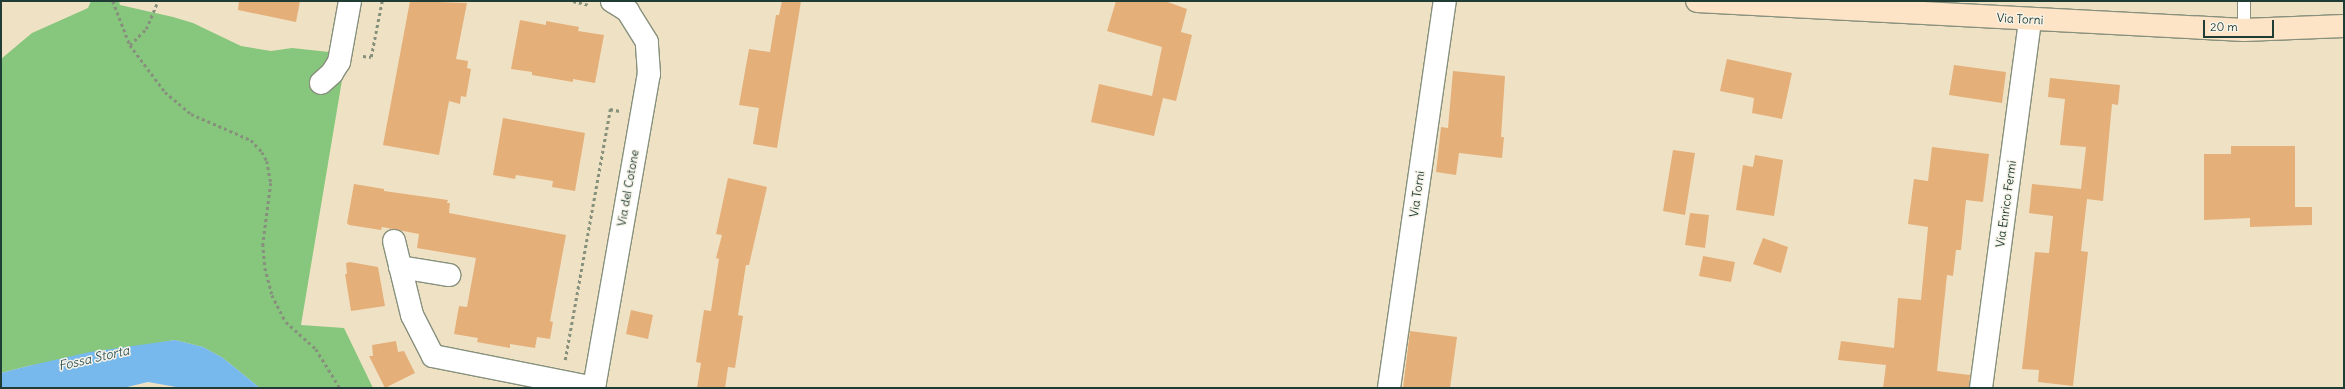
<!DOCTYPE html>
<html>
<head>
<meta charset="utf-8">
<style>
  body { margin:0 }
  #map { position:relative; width:2345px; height:389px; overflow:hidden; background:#efe2c4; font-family:Delius,sans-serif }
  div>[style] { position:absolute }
  .green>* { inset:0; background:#87c67d }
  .water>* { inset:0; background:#78b9ed }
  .building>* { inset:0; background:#e5af7a }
  .path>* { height:2.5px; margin-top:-1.25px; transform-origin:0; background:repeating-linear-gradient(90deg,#87907c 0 3px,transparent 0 6px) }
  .roads { filter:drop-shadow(1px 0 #87907c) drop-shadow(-1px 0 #87907c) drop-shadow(0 1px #87907c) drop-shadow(0 -1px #87907c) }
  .lane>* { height:12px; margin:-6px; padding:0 6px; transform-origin:6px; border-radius:6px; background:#fff }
  .street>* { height:22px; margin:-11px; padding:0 11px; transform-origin:11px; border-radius:11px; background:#fff }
  .secondary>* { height:22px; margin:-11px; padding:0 11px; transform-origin:11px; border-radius:11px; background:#fee4c6 }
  span { translate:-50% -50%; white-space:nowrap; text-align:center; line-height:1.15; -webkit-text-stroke:3px #f7f3e8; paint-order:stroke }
  .street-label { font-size:12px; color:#1f3d34 }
  .water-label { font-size:13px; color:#355c62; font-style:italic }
  .frame { position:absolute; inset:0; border:2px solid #1f3d34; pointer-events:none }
  .scale { position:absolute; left:2203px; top:20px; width:71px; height:18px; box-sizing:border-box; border:2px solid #1f3d34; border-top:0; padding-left:5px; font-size:12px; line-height:14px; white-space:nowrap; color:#1f3d34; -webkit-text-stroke:3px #f7f3e8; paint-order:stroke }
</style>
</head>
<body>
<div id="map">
  <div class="green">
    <div style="clip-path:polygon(91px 1px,119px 1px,120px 5px,173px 17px,193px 23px,241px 46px,271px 51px,292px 48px,329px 52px,343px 74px,301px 325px,344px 328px,373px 388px,260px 388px,223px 358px,203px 347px,175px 340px,28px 366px,1px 373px,1px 59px,32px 33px,88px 8px)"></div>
  </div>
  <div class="water">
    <div style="clip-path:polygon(175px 340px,203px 347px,223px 358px,260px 388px,182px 388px,148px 382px,123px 388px,1px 388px,1px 373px,28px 366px,90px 352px)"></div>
  </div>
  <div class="building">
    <div style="clip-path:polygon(239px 1px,300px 1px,296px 22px,238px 10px)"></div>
    <div style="clip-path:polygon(410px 1px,467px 3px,456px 59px,468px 61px,467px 68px,471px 69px,466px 97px,461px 96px,460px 104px,449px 101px,439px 155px,383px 145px)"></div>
    <div style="clip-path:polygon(782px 1px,801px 1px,777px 148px,753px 144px,759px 108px,739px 105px,749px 49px,770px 52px,776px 15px,779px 15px)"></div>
    <div style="clip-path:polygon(1116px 1px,1165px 1px,1187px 9px,1181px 32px,1192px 35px,1176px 101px,1163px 98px,1154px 136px,1091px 122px,1099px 84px,1152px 96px,1162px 47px,1107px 31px)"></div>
    <div style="clip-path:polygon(520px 20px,546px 25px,546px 21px,579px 27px,578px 31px,604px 35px,595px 83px,573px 79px,573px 82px,532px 75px,532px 72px,511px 69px)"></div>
    <div style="clip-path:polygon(1727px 59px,1792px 73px,1782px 119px,1752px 113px,1754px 98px,1720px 91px)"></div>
    <div style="clip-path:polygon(1954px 65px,2006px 72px,2002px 103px,1949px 95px)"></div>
    <div style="clip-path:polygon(1453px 71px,1505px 76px,1501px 137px,1504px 137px,1502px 158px,1459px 153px,1456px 175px,1436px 172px,1441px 127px,1448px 128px)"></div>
    <div style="clip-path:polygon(2050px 78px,2120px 85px,2118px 105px,2112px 104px,2103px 201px,2087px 199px,2081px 251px,2088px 252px,2073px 386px,2038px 382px,2039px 370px,2022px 369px,2035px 252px,2049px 253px,2053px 216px,2029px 213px,2032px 184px,2081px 189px,2086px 147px,2060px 145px,2065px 99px,2048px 97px)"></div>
    <div style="clip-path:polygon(503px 118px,585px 133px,575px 191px,552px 187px,553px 181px,516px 175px,515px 179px,493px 175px)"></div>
    <div style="clip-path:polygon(2231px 146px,2295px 146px,2295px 207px,2312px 207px,2312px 225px,2250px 227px,2250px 218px,2204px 220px,2204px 154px,2231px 154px)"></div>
    <div style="clip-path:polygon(1932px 147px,1989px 154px,1983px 202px,1966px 200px,1961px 250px,1956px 250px,1953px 276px,1947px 275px,1937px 371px,1970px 375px,1969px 388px,1883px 388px,1886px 365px,1838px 360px,1841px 341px,1894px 348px,1898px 298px,1921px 300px,1928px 227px,1908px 224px,1914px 179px,1928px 181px)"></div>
    <div style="clip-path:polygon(1673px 150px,1695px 153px,1685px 215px,1663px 211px)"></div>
    <div style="clip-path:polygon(1755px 155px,1783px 160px,1774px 216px,1736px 210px,1743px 165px,1753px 167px)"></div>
    <div style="clip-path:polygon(728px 178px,767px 187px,749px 265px,746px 265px,738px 315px,743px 316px,735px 368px,728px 367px,725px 388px,697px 388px,701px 363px,696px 362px,704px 310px,711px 311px,719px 259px,716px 258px,722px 235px,716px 234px)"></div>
    <div style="clip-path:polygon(354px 184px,384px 189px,384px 191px,448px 200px,447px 203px,450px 203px,449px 213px,566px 235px,550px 321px,553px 322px,550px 339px,537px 337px,535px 348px,510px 344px,510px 348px,477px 342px,478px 338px,454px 334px,459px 306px,467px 307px,476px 258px,417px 248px,419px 234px,382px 227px,381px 230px,349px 225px,347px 223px)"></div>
    <div style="clip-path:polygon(1690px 213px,1709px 215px,1705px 248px,1685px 245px)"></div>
    <div style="clip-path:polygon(1763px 238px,1788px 247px,1781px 273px,1753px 264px)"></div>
    <div style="clip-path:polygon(1703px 256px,1735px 262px,1731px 282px,1699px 276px)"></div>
    <div style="clip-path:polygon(350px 262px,378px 267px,385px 306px,351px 311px,345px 274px,347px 274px,346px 263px)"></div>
    <div style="clip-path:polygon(631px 310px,653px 315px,648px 339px,626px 334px)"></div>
    <div style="clip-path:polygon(1410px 331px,1457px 337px,1450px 388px,1403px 388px)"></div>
    <div style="clip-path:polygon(396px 341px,398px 352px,404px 351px,415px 373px,385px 388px,369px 356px,373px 356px,372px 345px)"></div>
  </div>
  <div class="path">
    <div style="left:113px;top:1px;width:47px;rotate:68.9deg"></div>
    <div style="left:130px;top:45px;width:59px;rotate:53.3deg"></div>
    <div style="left:165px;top:92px;width:34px;rotate:40deg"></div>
    <div style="left:191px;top:114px;width:65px;rotate:23.4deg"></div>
    <div style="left:251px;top:140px;width:16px;rotate:47deg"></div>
    <div style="left:262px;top:152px;width:10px;rotate:61deg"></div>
    <div style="left:267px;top:161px;width:22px;rotate:80deg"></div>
    <div style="left:271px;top:183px;width:62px;rotate:97.5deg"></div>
    <div style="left:263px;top:244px;width:24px;rotate:85deg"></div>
    <div style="left:265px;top:268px;width:28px;rotate:75deg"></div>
    <div style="left:272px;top:295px;width:30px;rotate:63deg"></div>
    <div style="left:286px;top:322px;width:40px;rotate:42deg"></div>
    <div style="left:316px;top:349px;width:46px;rotate:58.4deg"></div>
    <div style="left:573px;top:1px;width:16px;rotate:14deg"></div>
    <div style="left:130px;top:45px;width:23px;rotate:-45deg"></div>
    <div style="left:146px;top:29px;width:30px;rotate:-67deg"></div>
    <div style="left:363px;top:56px;width:8px;rotate:7deg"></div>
    <div style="left:371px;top:57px;width:57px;rotate:-78.9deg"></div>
    <div style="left:565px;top:360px;width:255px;rotate:-79.8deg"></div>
    <div style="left:610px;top:109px;width:10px;rotate:11deg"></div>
  </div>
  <div class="roads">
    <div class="lane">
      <div style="left:2244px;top:30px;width:29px;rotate:-90deg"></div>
    </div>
    <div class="street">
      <div style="left:321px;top:83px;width:15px;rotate:-42deg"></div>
      <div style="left:332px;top:73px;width:13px;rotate:-58deg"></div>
      <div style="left:339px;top:62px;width:62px;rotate:-79.8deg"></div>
      <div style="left:394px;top:241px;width:76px;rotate:76.3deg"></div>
      <div style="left:412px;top:315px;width:46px;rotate:62.9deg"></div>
      <div style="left:433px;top:356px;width:164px;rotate:11.2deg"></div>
      <div style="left:400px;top:267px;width:50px;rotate:9.3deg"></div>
      <div style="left:594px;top:388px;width:319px;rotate:-80.1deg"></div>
      <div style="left:649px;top:74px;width:32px;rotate:-94deg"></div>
      <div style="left:647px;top:42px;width:36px;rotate:-122deg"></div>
      <div style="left:628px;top:11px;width:19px;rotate:-148deg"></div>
      <div style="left:1389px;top:388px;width:391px;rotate:-81.8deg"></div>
      <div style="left:1981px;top:388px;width:371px;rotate:-82.4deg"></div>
    </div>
    <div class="secondary">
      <div style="left:1697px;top:1px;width:548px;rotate:3.03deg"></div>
      <div style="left:2244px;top:30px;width:100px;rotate:-2.3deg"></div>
    </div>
  </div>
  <div class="street-label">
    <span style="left:2020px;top:19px;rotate:3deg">Via Torni</span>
    <span style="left:628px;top:188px;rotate:-80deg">Via del Cotone</span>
    <span style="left:1417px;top:194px;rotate:-82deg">Via Torni</span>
    <span style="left:2006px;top:204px;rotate:-82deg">Via Enrico Fermi</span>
  </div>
  <div class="water-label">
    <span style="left:94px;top:359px;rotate:-13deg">Fossa Storta</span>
  </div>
  <div class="frame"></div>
  <div class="scale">20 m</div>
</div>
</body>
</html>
